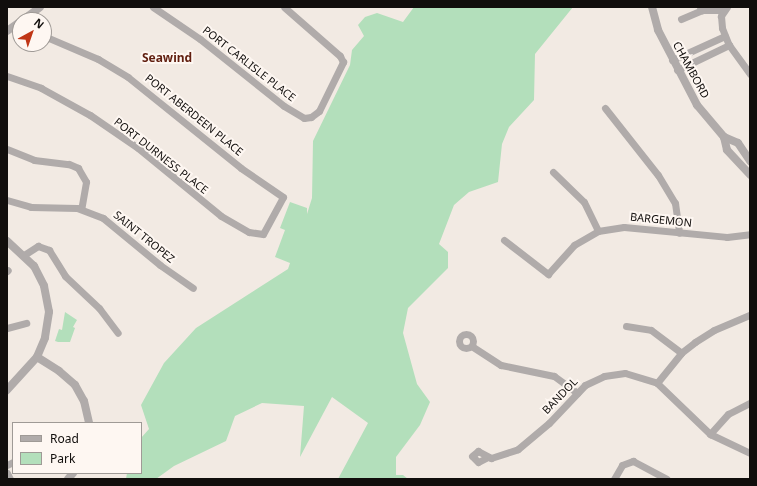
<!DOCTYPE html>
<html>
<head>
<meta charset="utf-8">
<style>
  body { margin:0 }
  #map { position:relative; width:757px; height:486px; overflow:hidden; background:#f2eae3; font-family:"Noto Sans",sans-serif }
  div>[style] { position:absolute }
  .green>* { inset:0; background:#b3dfbb }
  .minor>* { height:7px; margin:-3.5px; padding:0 3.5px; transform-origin:3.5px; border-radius:3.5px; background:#b0abaa }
  .minor>.ring { margin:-3.5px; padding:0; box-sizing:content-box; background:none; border:7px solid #b0abaa; border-radius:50% }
  .tertiary>* { height:8px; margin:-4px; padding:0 4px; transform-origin:4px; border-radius:4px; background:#b0abaa }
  span { translate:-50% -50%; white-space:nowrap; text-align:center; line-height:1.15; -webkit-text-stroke:4px #fef7f2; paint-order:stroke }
  .street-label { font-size:11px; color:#110e0c }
  .neighbourhood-label { font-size:12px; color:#611f10; font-weight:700 }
  .frame { position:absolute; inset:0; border:8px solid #110e0c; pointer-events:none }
  .legend { position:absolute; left:12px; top:422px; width:130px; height:52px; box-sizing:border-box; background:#fef7f2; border:1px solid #9f9a96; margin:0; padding:5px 7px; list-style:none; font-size:12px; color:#110e0c }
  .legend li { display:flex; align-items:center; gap:8px; height:20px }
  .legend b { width:20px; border:1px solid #9f9a96 }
  .north { position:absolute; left:12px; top:12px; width:40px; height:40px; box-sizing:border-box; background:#fef7f2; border:1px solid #9f9a96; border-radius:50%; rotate:40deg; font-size:11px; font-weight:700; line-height:16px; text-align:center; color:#110e0c }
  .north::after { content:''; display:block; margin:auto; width:14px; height:18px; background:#c03616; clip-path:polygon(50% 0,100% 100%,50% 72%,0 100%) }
</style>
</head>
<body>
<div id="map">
  <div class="green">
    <div style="clip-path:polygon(414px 7px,573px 7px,535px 54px,534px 100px,509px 127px,502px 144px,498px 182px,469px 192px,454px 205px,439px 244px,448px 252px,448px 268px,408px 308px,403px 333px,417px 384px,430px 402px,420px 425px,396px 457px,396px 475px,403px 475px,408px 479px,338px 479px,368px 423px,332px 397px,300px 457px,304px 406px,262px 403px,235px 416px,226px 441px,174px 466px,156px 479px,126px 479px,127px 473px,141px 473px,141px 438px,149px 429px,141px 405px,164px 363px,196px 328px,288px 269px,297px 242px,290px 263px,275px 257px,285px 230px,280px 228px,290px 202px,307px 208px,307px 214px,312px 198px,313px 141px,350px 65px,352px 50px,364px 36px,358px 25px,365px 17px,377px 13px,403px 22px)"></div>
    <div style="clip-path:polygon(65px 312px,77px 320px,73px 327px,75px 328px,70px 342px,58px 342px,55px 341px,59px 329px,62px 330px)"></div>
  </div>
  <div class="minor">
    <div style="left:153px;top:7px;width:57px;rotate:34.2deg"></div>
    <div style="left:200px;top:39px;width:107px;rotate:38.6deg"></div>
    <div style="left:284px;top:106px;width:23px;rotate:31deg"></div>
    <div style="left:304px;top:118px;width:7px;rotate:-8deg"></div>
    <div style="left:311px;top:117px;width:10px;rotate:-37deg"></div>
    <div style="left:319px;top:111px;width:55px;rotate:-63.9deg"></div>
    <div style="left:343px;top:62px;width:7px;rotate:-117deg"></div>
    <div style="left:340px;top:56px;width:74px;rotate:-138.8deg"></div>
    <div style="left:700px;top:7px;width:4px;rotate:56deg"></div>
    <div style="left:702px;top:10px;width:21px"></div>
    <div style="left:727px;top:7px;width:11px;rotate:124deg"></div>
    <div style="left:721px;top:16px;width:12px;rotate:85deg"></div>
    <div style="left:722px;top:28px;width:18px;rotate:68deg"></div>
    <div style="left:729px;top:45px;width:36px;rotate:54deg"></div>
    <div style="left:681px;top:19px;width:23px;rotate:-23deg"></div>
    <div style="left:672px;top:60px;width:58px;rotate:-24.4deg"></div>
    <div style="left:677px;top:70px;width:58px;rotate:-25.7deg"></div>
    <div style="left:7px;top:76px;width:36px;rotate:19deg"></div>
    <div style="left:41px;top:88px;width:56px;rotate:28.9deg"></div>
    <div style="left:90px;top:115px;width:58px;rotate:34.5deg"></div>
    <div style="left:138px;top:148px;width:107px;rotate:39.3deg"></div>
    <div style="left:221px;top:216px;width:32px;rotate:30deg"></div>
    <div style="left:249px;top:232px;width:14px;rotate:8deg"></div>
    <div style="left:263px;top:234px;width:42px;rotate:-61.6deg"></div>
    <div style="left:283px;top:197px;width:51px;rotate:-145.4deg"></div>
    <div style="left:241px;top:168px;width:145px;rotate:-141.2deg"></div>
    <div style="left:128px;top:77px;width:35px;rotate:-149deg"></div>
    <div style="left:98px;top:59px;width:59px;rotate:-156.9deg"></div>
    <div style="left:605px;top:108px;width:85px;rotate:51.7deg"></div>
    <div style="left:658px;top:175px;width:33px;rotate:59deg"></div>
    <div style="left:675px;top:203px;width:30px;rotate:82deg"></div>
    <div style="left:7px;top:149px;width:29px;rotate:22deg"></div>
    <div style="left:34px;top:160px;width:35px;rotate:7deg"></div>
    <div style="left:69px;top:164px;width:10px;rotate:24deg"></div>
    <div style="left:78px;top:168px;width:16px;rotate:60deg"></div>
    <div style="left:86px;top:182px;width:27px;rotate:100deg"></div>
    <div style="left:553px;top:172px;width:43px;rotate:44.1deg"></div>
    <div style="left:584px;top:202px;width:32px;rotate:64deg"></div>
    <div style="left:7px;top:200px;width:25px;rotate:16deg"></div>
    <div style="left:31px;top:207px;width:46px;rotate:1.2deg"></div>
    <div style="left:77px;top:208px;width:28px;rotate:21deg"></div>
    <div style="left:103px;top:218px;width:74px;rotate:39.5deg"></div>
    <div style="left:160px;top:265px;width:40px;rotate:34.9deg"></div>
    <div style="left:504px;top:240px;width:56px;rotate:37.7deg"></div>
    <div style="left:548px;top:274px;width:39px;rotate:-48deg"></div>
    <div style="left:574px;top:245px;width:28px;rotate:-30deg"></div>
    <div style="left:598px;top:231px;width:26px;rotate:-9deg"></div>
    <div style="left:624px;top:227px;width:103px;rotate:5.5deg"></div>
    <div style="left:727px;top:237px;width:23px;rotate:-7deg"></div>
    <div style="left:24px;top:255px;width:17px;rotate:-33deg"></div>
    <div style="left:38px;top:246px;width:12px;rotate:20deg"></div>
    <div style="left:49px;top:250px;width:31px;rotate:58deg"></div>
    <div style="left:65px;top:276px;width:47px;rotate:43.3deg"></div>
    <div style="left:99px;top:308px;width:31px;rotate:53deg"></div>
    <div style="left:7px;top:271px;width:1px;rotate:-45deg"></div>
    <div style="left:626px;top:326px;width:25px;rotate:9deg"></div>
    <div style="left:651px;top:330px;width:38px;rotate:37deg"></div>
    <div style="left:7px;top:328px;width:20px;rotate:-15deg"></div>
    <div class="ring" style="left:459px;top:334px;width:7px;height:7px"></div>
    <div style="left:473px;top:347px;width:33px;rotate:33deg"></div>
    <div style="left:501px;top:365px;width:54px;rotate:11.7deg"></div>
    <div style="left:554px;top:376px;width:29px;rotate:36deg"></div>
    <div style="left:657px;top:383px;width:38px;rotate:-51deg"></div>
    <div style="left:681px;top:353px;width:18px;rotate:-38deg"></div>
    <div style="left:695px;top:342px;width:22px;rotate:-32deg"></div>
    <div style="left:714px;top:330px;width:39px;rotate:-23deg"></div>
    <div style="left:710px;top:434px;width:27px;rotate:-48deg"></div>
    <div style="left:728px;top:414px;width:25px;rotate:-27deg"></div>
    <div style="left:488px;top:457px;width:11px;rotate:153deg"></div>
    <div style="left:478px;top:462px;width:8px;rotate:-135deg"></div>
    <div style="left:472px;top:456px;width:8px;rotate:-40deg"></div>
    <div style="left:478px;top:451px;width:15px;rotate:28deg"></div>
    <div style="left:491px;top:458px;width:28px;rotate:-18deg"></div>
    <div style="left:518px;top:449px;width:40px;rotate:-40deg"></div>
    <div style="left:549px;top:423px;width:52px;rotate:-46.5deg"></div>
    <div style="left:585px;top:385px;width:21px;rotate:-25deg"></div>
    <div style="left:604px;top:376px;width:21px;rotate:-8deg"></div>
    <div style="left:625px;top:373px;width:34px;rotate:17deg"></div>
    <div style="left:657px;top:383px;width:74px;rotate:43.9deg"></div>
    <div style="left:710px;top:434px;width:44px;rotate:25.4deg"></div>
    <div style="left:7px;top:465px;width:7px;rotate:-27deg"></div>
    <div style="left:7px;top:473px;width:7px;rotate:63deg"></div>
    <div style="left:614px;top:479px;width:16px;rotate:-60deg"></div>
    <div style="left:622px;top:465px;width:12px;rotate:-20deg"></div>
    <div style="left:633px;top:461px;width:38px;rotate:28deg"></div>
  </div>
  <div class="tertiary">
    <div style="left:652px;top:7px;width:24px;rotate:75deg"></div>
    <div style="left:658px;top:30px;width:85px;rotate:62.5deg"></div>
    <div style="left:697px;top:105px;width:42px;rotate:49.8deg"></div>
    <div style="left:724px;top:137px;width:15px;rotate:23deg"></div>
    <div style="left:738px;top:143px;width:22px;rotate:56deg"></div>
    <div style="left:23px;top:20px;width:21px;rotate:-37deg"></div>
    <div style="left:7px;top:31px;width:16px;rotate:-35deg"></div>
    <div style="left:724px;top:137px;width:13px;rotate:77deg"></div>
    <div style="left:727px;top:150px;width:34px;rotate:47deg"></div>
    <div style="left:7px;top:241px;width:37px;rotate:43deg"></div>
    <div style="left:34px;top:266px;width:22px;rotate:63deg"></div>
    <div style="left:44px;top:286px;width:26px;rotate:79deg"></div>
    <div style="left:49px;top:312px;width:26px;rotate:99deg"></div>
    <div style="left:45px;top:338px;width:21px;rotate:113deg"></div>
    <div style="left:37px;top:357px;width:45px;rotate:132.3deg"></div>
    <div style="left:37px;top:357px;width:26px;rotate:32deg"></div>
    <div style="left:59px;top:371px;width:21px;rotate:41deg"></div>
    <div style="left:75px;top:385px;width:18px;rotate:61deg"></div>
    <div style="left:84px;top:401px;width:23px;rotate:77deg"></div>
    <div style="left:68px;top:479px;width:8px;rotate:-50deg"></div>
  </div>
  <div class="street-label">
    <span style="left:249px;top:64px;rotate:38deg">PORT CARLISLE PLACE</span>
    <span style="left:691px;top:70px;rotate:61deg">CHAMBORD</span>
    <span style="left:194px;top:115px;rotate:39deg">PORT ABERDEEN PLACE</span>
    <span style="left:161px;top:156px;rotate:38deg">PORT DURNESS PLACE</span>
    <span style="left:661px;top:220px;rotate:6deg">BARGEMON</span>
    <span style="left:144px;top:237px;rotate:39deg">SAINT TROPEZ</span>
    <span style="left:560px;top:396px;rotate:-46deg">BANDOL</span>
  </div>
  <div class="neighbourhood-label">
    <span style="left:167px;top:58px">Seawind</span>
  </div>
  <div class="frame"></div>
  <ul class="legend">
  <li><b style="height:5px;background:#b0abaa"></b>Road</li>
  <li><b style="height:11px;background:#b3dfbb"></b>Park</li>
  </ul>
  <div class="north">N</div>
</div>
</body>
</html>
